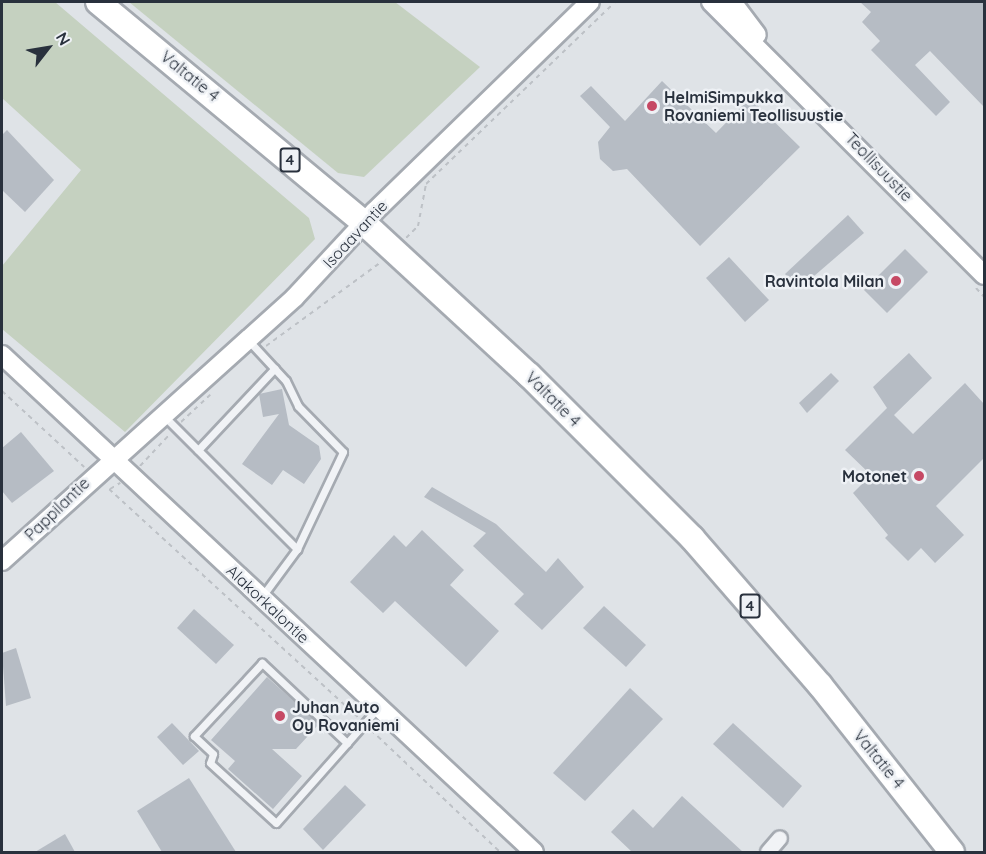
<!DOCTYPE html>
<html>
<head>
<meta charset="utf-8">
<style>
  body { margin:0 }
  #map { position:relative; width:986px; height:854px; overflow:hidden; background:#dfe3e7; font-family:Quicksand,sans-serif }
  div>[style] { position:absolute }
  .green>* { inset:0; background:#c5d1c0 }
  .building>* { inset:0; background:#b6bcc4 }
  .path>* { height:2px; margin-top:-1px; transform-origin:0; background:repeating-linear-gradient(90deg,#bdc1c6 0 4.5px,transparent 0 9px) }
  .roads { filter:drop-shadow(2px 0 #a5aab1) drop-shadow(-2px 0 #a5aab1) drop-shadow(0 2px #a5aab1) drop-shadow(0 -2px #a5aab1) }
  .lane>* { height:7px; margin:-3.5px; padding:0 3.5px; transform-origin:3.5px; border-radius:3.5px; background:#f1f3f6 }
  .street>* { height:14px; margin:-7px; padding:0 7px; transform-origin:7px; border-radius:7px; background:#f1f3f6 }
  .secondary>* { height:18px; margin:-9px; padding:0 9px; transform-origin:9px; border-radius:9px; background:#fff }
  .highway>* { height:24px; margin:-12px; padding:0 12px; transform-origin:12px; border-radius:12px; background:#fff }
  .dots>* { width:16px; height:16px; translate:-50% -50%; box-sizing:border-box; border:3px solid #eef1f5; border-radius:50% }
  span { translate:-50% -50%; white-space:nowrap; text-align:center; line-height:1.15; -webkit-text-stroke:5px #eef1f5; paint-order:stroke }
  .shield-label span { padding:2px 4px; background:#eef1f5; border:2px solid; border-radius:4px; -webkit-text-stroke-width:0 }
  .shield-label { font-size:15px; color:#29313d; font-weight:700 }
  .street-label { font-size:16px; color:#29313d }
  .poi-label { font-size:16px; color:#29313d; font-weight:700 }
  .left { translate:0 -50%; text-align:left }
  .right { translate:-100% -50%; text-align:right }
  .frame { position:absolute; inset:0; border:3px solid #29313d; pointer-events:none }
  .north { position:absolute; left:18px; top:18px; width:60px; height:60px; -webkit-text-stroke:4px #eef1f5; paint-order:stroke; rotate:59deg; font-size:16px; font-weight:700; line-height:24px; text-align:center; color:#29313d }
  .north::after { content:''; display:block; margin:auto; width:21px; height:27px; background:#29313d; clip-path:polygon(50% 0,100% 100%,50% 72%,0 100%) }
</style>
</head>
<body>
<div id="map">
  <div class="green">
    <div style="clip-path:polygon(2px 2px,55px 2px,309px 218px,315px 239px,125px 432px,2px 329px,2px 266px,81px 170px,2px 98px)"></div>
    <div style="clip-path:polygon(129px 2px,395px 2px,480px 67px,364px 177px,338px 173px)"></div>
  </div>
  <div class="building">
    <div style="clip-path:polygon(860px 2px,984px 2px,984px 107px,930px 51px,915px 65px,950px 102px,936px 116px,871px 50px,880px 41px,862px 22px,871px 12px)"></div>
    <div style="clip-path:polygon(662px 81px,716px 133px,750px 98px,800px 147px,700px 246px,627px 169px,613px 171px,600px 159px,598px 142px,610px 127px,580px 96px,591px 86px,625px 121px)"></div>
    <div style="clip-path:polygon(7px 130px,54px 180px,25px 212px,2px 190px,2px 135px)"></div>
    <div style="clip-path:polygon(848px 215px,864px 233px,799px 289px,785px 274px)"></div>
    <div style="clip-path:polygon(905px 249px,928px 272px,887px 313px,864px 290px)"></div>
    <div style="clip-path:polygon(729px 257px,769px 300px,745px 322px,706px 278px)"></div>
    <div style="clip-path:polygon(909px 353px,932px 378px,894px 415px,913px 434px,965px 383px,984px 404px,984px 458px,936px 506px,964px 535px,935px 563px,921px 548px,908px 561px,885px 538px,888px 535px,853px 493px,871px 475px,845px 450px,887px 408px,873px 387px)"></div>
    <div style="clip-path:polygon(831px 373px,839px 381px,807px 413px,799px 403px)"></div>
    <div style="clip-path:polygon(282px 389px,289px 425px,319px 446px,321px 459px,304px 484px,283px 470px,272px 485px,242px 464px,279px 414px,263px 417px,259px 394px)"></div>
    <div style="clip-path:polygon(21px 432px,54px 471px,12px 503px,2px 491px,2px 448px)"></div>
    <div style="clip-path:polygon(432px 487px,496px 524px,546px 572px,558px 558px,584px 587px,542px 630px,514px 604px,524px 594px,473px 546px,486px 533px,424px 497px)"></div>
    <div style="clip-path:polygon(422px 530px,464px 570px,450px 585px,499px 631px,466px 667px,395px 601px,383px 613px,350px 582px,394px 535px,406px 547px)"></div>
    <div style="clip-path:polygon(604px 606px,646px 645px,626px 667px,583px 628px)"></div>
    <div style="clip-path:polygon(194px 609px,234px 645px,216px 664px,177px 628px)"></div>
    <div style="clip-path:polygon(16px 648px,31px 698px,6px 706px,2px 653px)"></div>
    <div style="clip-path:polygon(267px 677px,319px 724px,296px 749px,272px 749px,302px 776px,273px 809px,228px 769px,235px 761px,211px 740px)"></div>
    <div style="clip-path:polygon(630px 688px,663px 719px,585px 801px,553px 773px)"></div>
    <div style="clip-path:polygon(172px 723px,199px 751px,183px 765px,157px 737px)"></div>
    <div style="clip-path:polygon(733px 723px,802px 786px,783px 808px,713px 744px)"></div>
    <div style="clip-path:polygon(189px 778px,236px 852px,162px 852px,137px 811px)"></div>
    <div style="clip-path:polygon(345px 785px,366px 805px,323px 850px,303px 829px)"></div>
    <div style="clip-path:polygon(682px 796px,743px 852px,632px 852px,611px 832px,633px 809px,653px 828px)"></div>
    <div style="clip-path:polygon(65px 834px,75px 852px,35px 852px)"></div>
  </div>
  <div class="path">
    <div style="left:406px;top:238px;width:17px;rotate:-45deg"></div>
    <div style="left:418px;top:226px;width:43px;rotate:-79.2deg"></div>
    <div style="left:426px;top:184px;width:262px;rotate:-43.9deg"></div>
    <div style="left:976px;top:288px;width:12px;rotate:48deg"></div>
    <div style="left:266px;top:346px;width:141px;rotate:-36.1deg"></div>
    <div style="left:2px;top:391px;width:112px;rotate:42.8deg"></div>
    <div style="left:181px;top:422px;width:40px;rotate:-43deg"></div>
    <div style="left:140px;top:466px;width:42px;rotate:-46.9deg"></div>
    <div style="left:109px;top:489px;width:339px;rotate:42.5deg"></div>
    <div style="left:110px;top:489px;width:12px;rotate:-31deg"></div>
    <div style="left:371px;top:730px;width:178px;rotate:43.4deg"></div>
  </div>
  <div class="roads">
    <div class="lane">
      <div style="left:249px;top:341px;width:54px;rotate:47.2deg"></div>
      <div style="left:286px;top:381px;width:28px;rotate:64deg"></div>
      <div style="left:298px;top:406px;width:64px;rotate:45.6deg"></div>
      <div style="left:343px;top:452px;width:107px;rotate:115.4deg"></div>
      <div style="left:297px;top:549px;width:57px;rotate:126.5deg"></div>
      <div style="left:165px;top:417px;width:187px;rotate:45deg"></div>
      <div style="left:198px;top:450px;width:112px;rotate:-46.8deg"></div>
      <div style="left:347px;top:743px;width:117px;rotate:-136.7deg"></div>
      <div style="left:262px;top:663px;width:100px;rotate:133deg"></div>
      <div style="left:194px;top:736px;width:26px;rotate:43deg"></div>
      <div style="left:213px;top:754px;width:9px;rotate:108deg"></div>
      <div style="left:210px;top:763px;width:89px;rotate:42.3deg"></div>
      <div style="left:276px;top:823px;width:107px;rotate:-48.4deg"></div>
      <div style="left:347px;top:743px;width:45px;rotate:-48.6deg"></div>
    </div>
    <div class="street">
      <div style="left:768px;top:852px;width:18px;rotate:-49deg"></div>
    </div>
    <div class="secondary">
      <div style="left:711px;top:2px;width:386px;rotate:45deg"></div>
      <div style="left:732px;top:2px;width:41px;rotate:52.9deg"></div>
      <div style="left:2px;top:355px;width:728px;rotate:43.05deg"></div>
      <div style="left:2px;top:561px;width:394px;rotate:-42deg"></div>
      <div style="left:295px;top:297px;width:116px;rotate:-47.1deg"></div>
      <div style="left:374px;top:212px;width:301px;rotate:-44.2deg"></div>
    </div>
    <div class="highway">
      <div style="left:98px;top:2px;width:346px;rotate:39.7deg"></div>
      <div style="left:364px;top:223px;width:224px;rotate:42.7deg"></div>
      <div style="left:529px;top:375px;width:231px;rotate:45deg"></div>
      <div style="left:692px;top:538px;width:195px;rotate:49deg"></div>
      <div style="left:820px;top:685px;width:213px;rotate:51.7deg"></div>
    </div>
  </div>
  <div class="dots">
    <div style="left:652px;top:106px;background:#c64964"></div>
    <div style="left:896px;top:281px;background:#c64964"></div>
    <div style="left:919px;top:476px;background:#c64964"></div>
    <div style="left:280px;top:716px;background:#c64964"></div>
  </div>
  <div class="shield-label">
    <span style="left:290px;top:160px">4</span>
    <span style="left:750px;top:606px">4</span>
  </div>
  <div class="street-label">
    <span style="left:190px;top:76px;rotate:39deg">Valtatie 4</span>
    <span style="left:879px;top:167px;rotate:46deg">Teollisuustie</span>
    <span style="left:355px;top:234px;rotate:-47deg">Isoaavantie</span>
    <span style="left:553px;top:399px;rotate:45deg">Valtatie 4</span>
    <span style="left:57px;top:509px;rotate:-44deg">Pappilantie</span>
    <span style="left:268px;top:604px;rotate:43deg">Alakorkalontie</span>
    <span style="left:879px;top:759px;rotate:51deg">Valtatie 4</span>
  </div>
  <div class="poi-label">
    <span class="left" style="left:664px;top:106px">HelmiSimpukka<br>Rovaniemi Teollisuustie</span>
    <span class="right" style="left:884px;top:281px">Ravintola Milan</span>
    <span class="right" style="left:907px;top:476px">Motonet</span>
    <span class="left" style="left:292px;top:716px">Juhan Auto<br>Oy Rovaniemi</span>
  </div>
  <div class="frame"></div>
  <div class="north">N</div>
</div>
</body>
</html>
